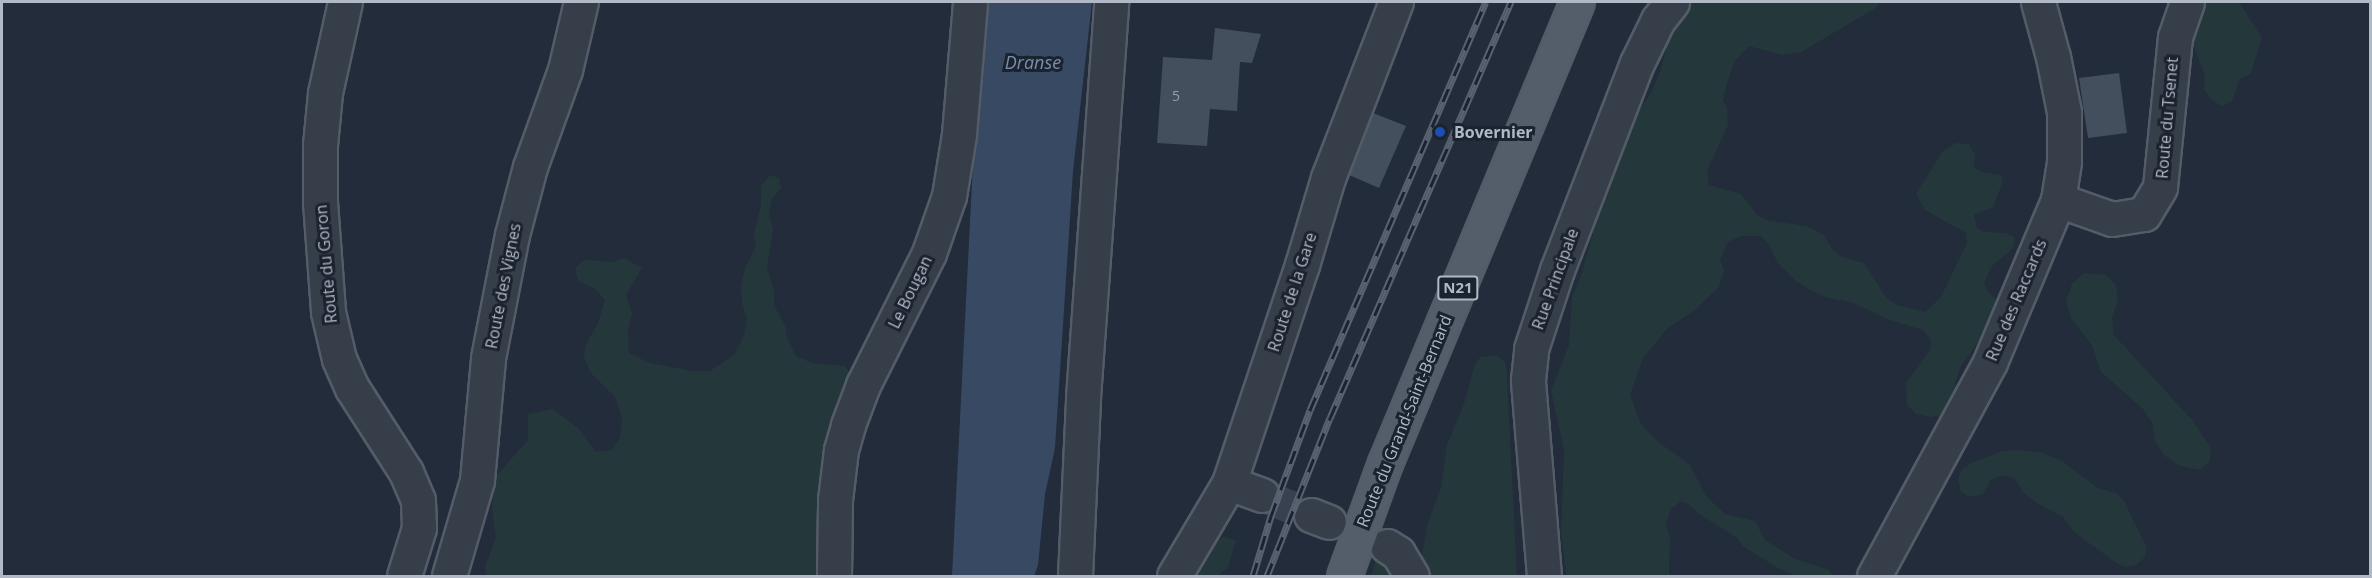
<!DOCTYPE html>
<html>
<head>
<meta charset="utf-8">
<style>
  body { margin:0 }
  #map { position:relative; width:2372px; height:578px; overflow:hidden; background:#222c3a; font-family:"Open Sans",sans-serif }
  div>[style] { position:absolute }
  .green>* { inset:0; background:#24383b }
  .water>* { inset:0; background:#384a63 }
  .building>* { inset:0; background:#444f5e }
  .minor-tunnel>* { height:33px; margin-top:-16.5px; transform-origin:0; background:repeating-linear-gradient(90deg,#37414f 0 33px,transparent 0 49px) }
  .roads { filter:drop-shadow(2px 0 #545c68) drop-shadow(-2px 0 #545c68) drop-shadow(0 2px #545c68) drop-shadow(0 -2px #545c68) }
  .minor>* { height:33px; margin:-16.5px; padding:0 16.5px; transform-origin:16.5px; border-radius:16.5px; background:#363e4a }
  .major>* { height:33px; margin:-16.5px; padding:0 16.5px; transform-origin:16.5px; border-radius:16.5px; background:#545d6a }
  .rail>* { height:7px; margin-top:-3.5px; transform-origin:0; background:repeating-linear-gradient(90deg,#1b232f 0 14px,#586271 0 28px); box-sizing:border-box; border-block:2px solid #586271 }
  .dots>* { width:16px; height:16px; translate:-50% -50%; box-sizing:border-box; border:3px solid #1b232f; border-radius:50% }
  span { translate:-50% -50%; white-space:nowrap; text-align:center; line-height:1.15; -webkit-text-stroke:6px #1b232f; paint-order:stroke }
  .number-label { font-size:14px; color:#969eac }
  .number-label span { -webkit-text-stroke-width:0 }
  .shield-label span { padding:2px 4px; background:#1b232f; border:2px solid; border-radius:4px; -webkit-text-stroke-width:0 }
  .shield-label { font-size:15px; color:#b1b9c6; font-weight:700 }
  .street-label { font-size:16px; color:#b1b9c6 }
  .poi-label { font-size:16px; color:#b1b9c6; font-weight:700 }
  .left { translate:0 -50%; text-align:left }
  .water-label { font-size:18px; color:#7a8fad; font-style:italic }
  .frame { position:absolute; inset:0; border:3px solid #b1b9c6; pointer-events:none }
</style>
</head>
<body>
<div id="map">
  <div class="green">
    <div style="clip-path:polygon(1689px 2px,1881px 2px,1874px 9px,1801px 52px,1782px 55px,1749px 46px,1735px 61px,1728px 80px,1723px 100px,1727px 108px,1728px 125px,1707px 171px,1709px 185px,1741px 194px,1758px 216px,1770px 221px,1807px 226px,1824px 235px,1832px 249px,1840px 256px,1864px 263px,1887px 299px,1897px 305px,1925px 312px,1941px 297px,1967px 243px,1966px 233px,1925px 210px,1916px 194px,1942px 152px,1956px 143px,1969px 144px,1975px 155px,1974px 167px,1981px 172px,2001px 175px,2003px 181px,1993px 207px,1974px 215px,1977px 228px,1984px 232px,2005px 233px,2015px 237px,2013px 248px,1991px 267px,1984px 283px,1988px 292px,2000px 303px,1994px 320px,1961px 366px,1955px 383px,1958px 392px,1947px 414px,1931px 417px,1916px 414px,1907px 405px,1906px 383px,1930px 350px,1931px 341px,1923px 330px,1887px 319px,1854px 303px,1825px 297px,1810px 290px,1796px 281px,1777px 262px,1770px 246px,1761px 236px,1741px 236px,1728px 242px,1720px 260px,1724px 270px,1719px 287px,1696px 309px,1667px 329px,1643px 358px,1630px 395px,1641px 424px,1657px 441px,1690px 465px,1706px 496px,1725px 514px,1755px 521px,1765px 540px,1795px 559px,1829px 570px,1833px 576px,1796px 576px,1776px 567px,1743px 546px,1736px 537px,1699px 514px,1690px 505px,1681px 501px,1670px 510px,1666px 525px,1670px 537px,1669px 576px,1567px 576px,1561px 535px,1564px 450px,1551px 391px,1569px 345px,1572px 296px,1580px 279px,1608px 181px,1627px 130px,1652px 91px,1661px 70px,1669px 35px)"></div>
    <div style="clip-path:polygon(2202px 2px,2239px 2px,2262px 38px,2251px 73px,2240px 79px,2232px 101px,2222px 106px,2212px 100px,2204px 89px,2205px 76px,2192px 42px,2193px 30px)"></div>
    <div style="clip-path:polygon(770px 175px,779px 178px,781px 188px,772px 199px,769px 213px,773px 230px,767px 268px,774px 291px,774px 305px,785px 325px,787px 338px,796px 356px,812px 363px,845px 366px,851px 375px,825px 576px,486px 576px,485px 567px,496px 537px,492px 510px,493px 491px,498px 474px,528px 440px,528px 414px,553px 409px,578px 428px,596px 452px,611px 450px,620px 438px,622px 418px,615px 397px,590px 372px,584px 357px,585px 346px,598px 323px,605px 300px,594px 288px,578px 281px,575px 268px,584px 260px,612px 262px,624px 258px,642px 268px,626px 295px,632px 313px,628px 329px,629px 353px,650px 363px,692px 371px,710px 371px,734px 355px,744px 336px,747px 319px,742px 303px,741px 287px,745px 268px,756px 246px,754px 234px,761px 205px,761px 186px)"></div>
    <div style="clip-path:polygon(2084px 273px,2106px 275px,2116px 285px,2118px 300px,2112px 317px,2114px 335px,2192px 420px,2211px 448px,2209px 462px,2200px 470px,2180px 466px,2165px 456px,2155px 442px,2153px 424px,2143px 409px,2101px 372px,2092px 345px,2071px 318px,2066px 301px,2072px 284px)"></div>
    <div style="clip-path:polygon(1496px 355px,1505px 362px,1507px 375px,1517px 576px,1427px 576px,1422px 555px,1428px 522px,1441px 488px,1447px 445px,1464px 404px,1474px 367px,1480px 357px)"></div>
    <div style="clip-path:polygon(2019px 450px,2043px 453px,2062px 461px,2098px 488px,2116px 493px,2124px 501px,2147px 548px,2144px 558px,2136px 565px,2125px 567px,2115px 562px,2074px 532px,2063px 517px,2035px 502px,2023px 492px,2015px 479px,2003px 475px,1991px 480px,1983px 494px,1970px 497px,1961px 492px,1958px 480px,1962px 469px,1971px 463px,2003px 451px)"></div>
    <div style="clip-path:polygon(1223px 537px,1236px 540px,1228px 568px,1217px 576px,1192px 576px,1204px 550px)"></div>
    <div style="clip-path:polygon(1378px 554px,1402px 576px,1371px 576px)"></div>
  </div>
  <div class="water">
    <div style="clip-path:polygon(985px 2px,1092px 2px,1073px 171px,1055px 448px,1045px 494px,1038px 565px,1034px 576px,952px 576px,977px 85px)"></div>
  </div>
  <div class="building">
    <div style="clip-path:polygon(1215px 28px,1261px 34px,1252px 63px,1240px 62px,1237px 111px,1210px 109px,1207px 146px,1157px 143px,1163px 57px,1212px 60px)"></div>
    <div style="clip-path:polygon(2119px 73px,2127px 133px,2088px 138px,2079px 78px)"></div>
    <div style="clip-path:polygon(1373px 113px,1406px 126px,1379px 188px,1349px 175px)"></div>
  </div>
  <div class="minor-tunnel">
    <div style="left:1262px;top:495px;width:53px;rotate:22.2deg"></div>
  </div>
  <div class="roads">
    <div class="minor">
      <div style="left:345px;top:2px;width:93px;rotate:102.4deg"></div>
      <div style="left:325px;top:93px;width:52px;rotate:95.5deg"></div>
      <div style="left:320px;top:145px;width:57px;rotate:90deg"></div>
      <div style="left:320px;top:202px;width:110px;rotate:85.8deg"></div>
      <div style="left:328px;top:312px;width:48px;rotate:76.8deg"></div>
      <div style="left:339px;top:359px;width:32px;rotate:66deg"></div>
      <div style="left:352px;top:388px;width:100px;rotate:57.3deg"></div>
      <div style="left:406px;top:472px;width:30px;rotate:67deg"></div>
      <div style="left:418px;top:500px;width:28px;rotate:88deg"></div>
      <div style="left:419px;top:528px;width:50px;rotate:107.4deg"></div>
      <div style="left:2058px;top:200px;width:57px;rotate:19.4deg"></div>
      <div style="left:2112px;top:219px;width:32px;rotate:-9deg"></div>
      <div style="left:2144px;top:214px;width:31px;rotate:-59deg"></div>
      <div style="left:2160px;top:187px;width:151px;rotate:-84.3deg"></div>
      <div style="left:2175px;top:37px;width:37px;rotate:-71deg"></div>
      <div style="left:1229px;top:483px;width:35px;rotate:20deg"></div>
      <div style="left:1311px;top:515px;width:19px;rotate:21deg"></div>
      <div style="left:1387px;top:546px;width:13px;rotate:32deg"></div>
      <div style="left:1398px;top:553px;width:27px;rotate:59deg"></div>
      <div style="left:449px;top:576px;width:100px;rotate:-73.7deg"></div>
      <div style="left:477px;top:480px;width:122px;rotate:-84.8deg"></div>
      <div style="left:488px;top:358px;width:125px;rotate:-79deg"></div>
      <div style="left:512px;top:235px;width:70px;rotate:-75.2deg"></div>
      <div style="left:530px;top:167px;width:103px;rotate:-70.2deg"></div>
      <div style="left:565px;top:70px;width:70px;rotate:-76.8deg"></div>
      <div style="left:834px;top:576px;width:76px;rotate:-89.2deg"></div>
      <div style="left:835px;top:500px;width:50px;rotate:-83.2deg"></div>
      <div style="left:841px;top:450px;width:26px;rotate:-74deg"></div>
      <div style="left:848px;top:425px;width:43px;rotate:-69.4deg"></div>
      <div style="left:863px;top:385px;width:148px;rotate:-63.4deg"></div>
      <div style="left:929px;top:253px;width:60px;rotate:-70.7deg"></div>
      <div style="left:949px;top:196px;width:63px;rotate:-80.8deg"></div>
      <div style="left:959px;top:134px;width:132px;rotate:-85.2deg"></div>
      <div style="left:1075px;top:576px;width:179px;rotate:-87.4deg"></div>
      <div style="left:1083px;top:397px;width:396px;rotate:-85.9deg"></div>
      <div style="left:1174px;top:576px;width:108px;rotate:-59.4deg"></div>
      <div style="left:1229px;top:483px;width:230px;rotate:-71.5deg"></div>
      <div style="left:1302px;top:265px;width:91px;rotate:-73.4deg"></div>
      <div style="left:1328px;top:178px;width:189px;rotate:-68.9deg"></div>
      <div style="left:1544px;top:576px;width:197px;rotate:-94.7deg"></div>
      <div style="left:1528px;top:380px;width:31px;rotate:-84deg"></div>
      <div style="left:1531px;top:349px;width:83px;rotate:-71.8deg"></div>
      <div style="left:1557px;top:270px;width:222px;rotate:-68.9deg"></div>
      <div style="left:1637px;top:63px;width:48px;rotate:-64deg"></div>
      <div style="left:1658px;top:20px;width:23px;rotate:-52deg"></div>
      <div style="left:1874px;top:576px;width:243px;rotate:-61.5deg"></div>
      <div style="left:1990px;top:362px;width:176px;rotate:-67.2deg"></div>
      <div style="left:2058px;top:200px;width:39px;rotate:-81deg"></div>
      <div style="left:2064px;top:161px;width:49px;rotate:-90deg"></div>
      <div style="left:2064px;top:112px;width:56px;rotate:-101.3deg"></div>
      <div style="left:2053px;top:57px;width:57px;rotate:-105.3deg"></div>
    </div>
    <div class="major">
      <div style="left:1344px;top:576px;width:120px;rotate:-70.1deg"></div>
      <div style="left:1385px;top:463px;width:499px;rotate:-67.4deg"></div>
    </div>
  </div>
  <div class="rail">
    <div style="left:1253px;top:576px;width:63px;rotate:-73.3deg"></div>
    <div style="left:1271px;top:516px;width:113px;rotate:-69.8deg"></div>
    <div style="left:1310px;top:410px;width:444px;rotate:-66.7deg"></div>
    <div style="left:1267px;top:576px;width:170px;rotate:-68.3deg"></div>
    <div style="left:1330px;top:418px;width:454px;rotate:-66.5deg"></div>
  </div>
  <div class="dots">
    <div style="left:1440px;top:132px;background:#1a4fb4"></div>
  </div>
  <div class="number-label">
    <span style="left:1176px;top:96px">5</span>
  </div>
  <div class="shield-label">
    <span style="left:1458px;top:288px">N21</span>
  </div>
  <div class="street-label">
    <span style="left:2167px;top:118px;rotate:-85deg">Route du Tsenet</span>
    <span style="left:326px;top:264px;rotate:-95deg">Route du Goron</span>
    <span style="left:1555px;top:279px;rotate:-70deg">Rue Principale</span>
    <span style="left:503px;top:286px;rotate:-79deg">Route des Vignes</span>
    <span style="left:910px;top:292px;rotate:-64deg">Le Bougan</span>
    <span style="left:1292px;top:292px;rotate:-72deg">Route de la Gare</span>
    <span style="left:2016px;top:300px;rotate:-67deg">Rue des Raccards</span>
    <span style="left:1404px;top:421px;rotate:-68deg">Route du Grand-Saint-Bernard</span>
  </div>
  <div class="poi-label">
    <span class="left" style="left:1454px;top:132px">Bovernier</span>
  </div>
  <div class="water-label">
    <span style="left:1033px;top:62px">Dranse</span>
  </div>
  <div class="frame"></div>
</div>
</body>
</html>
